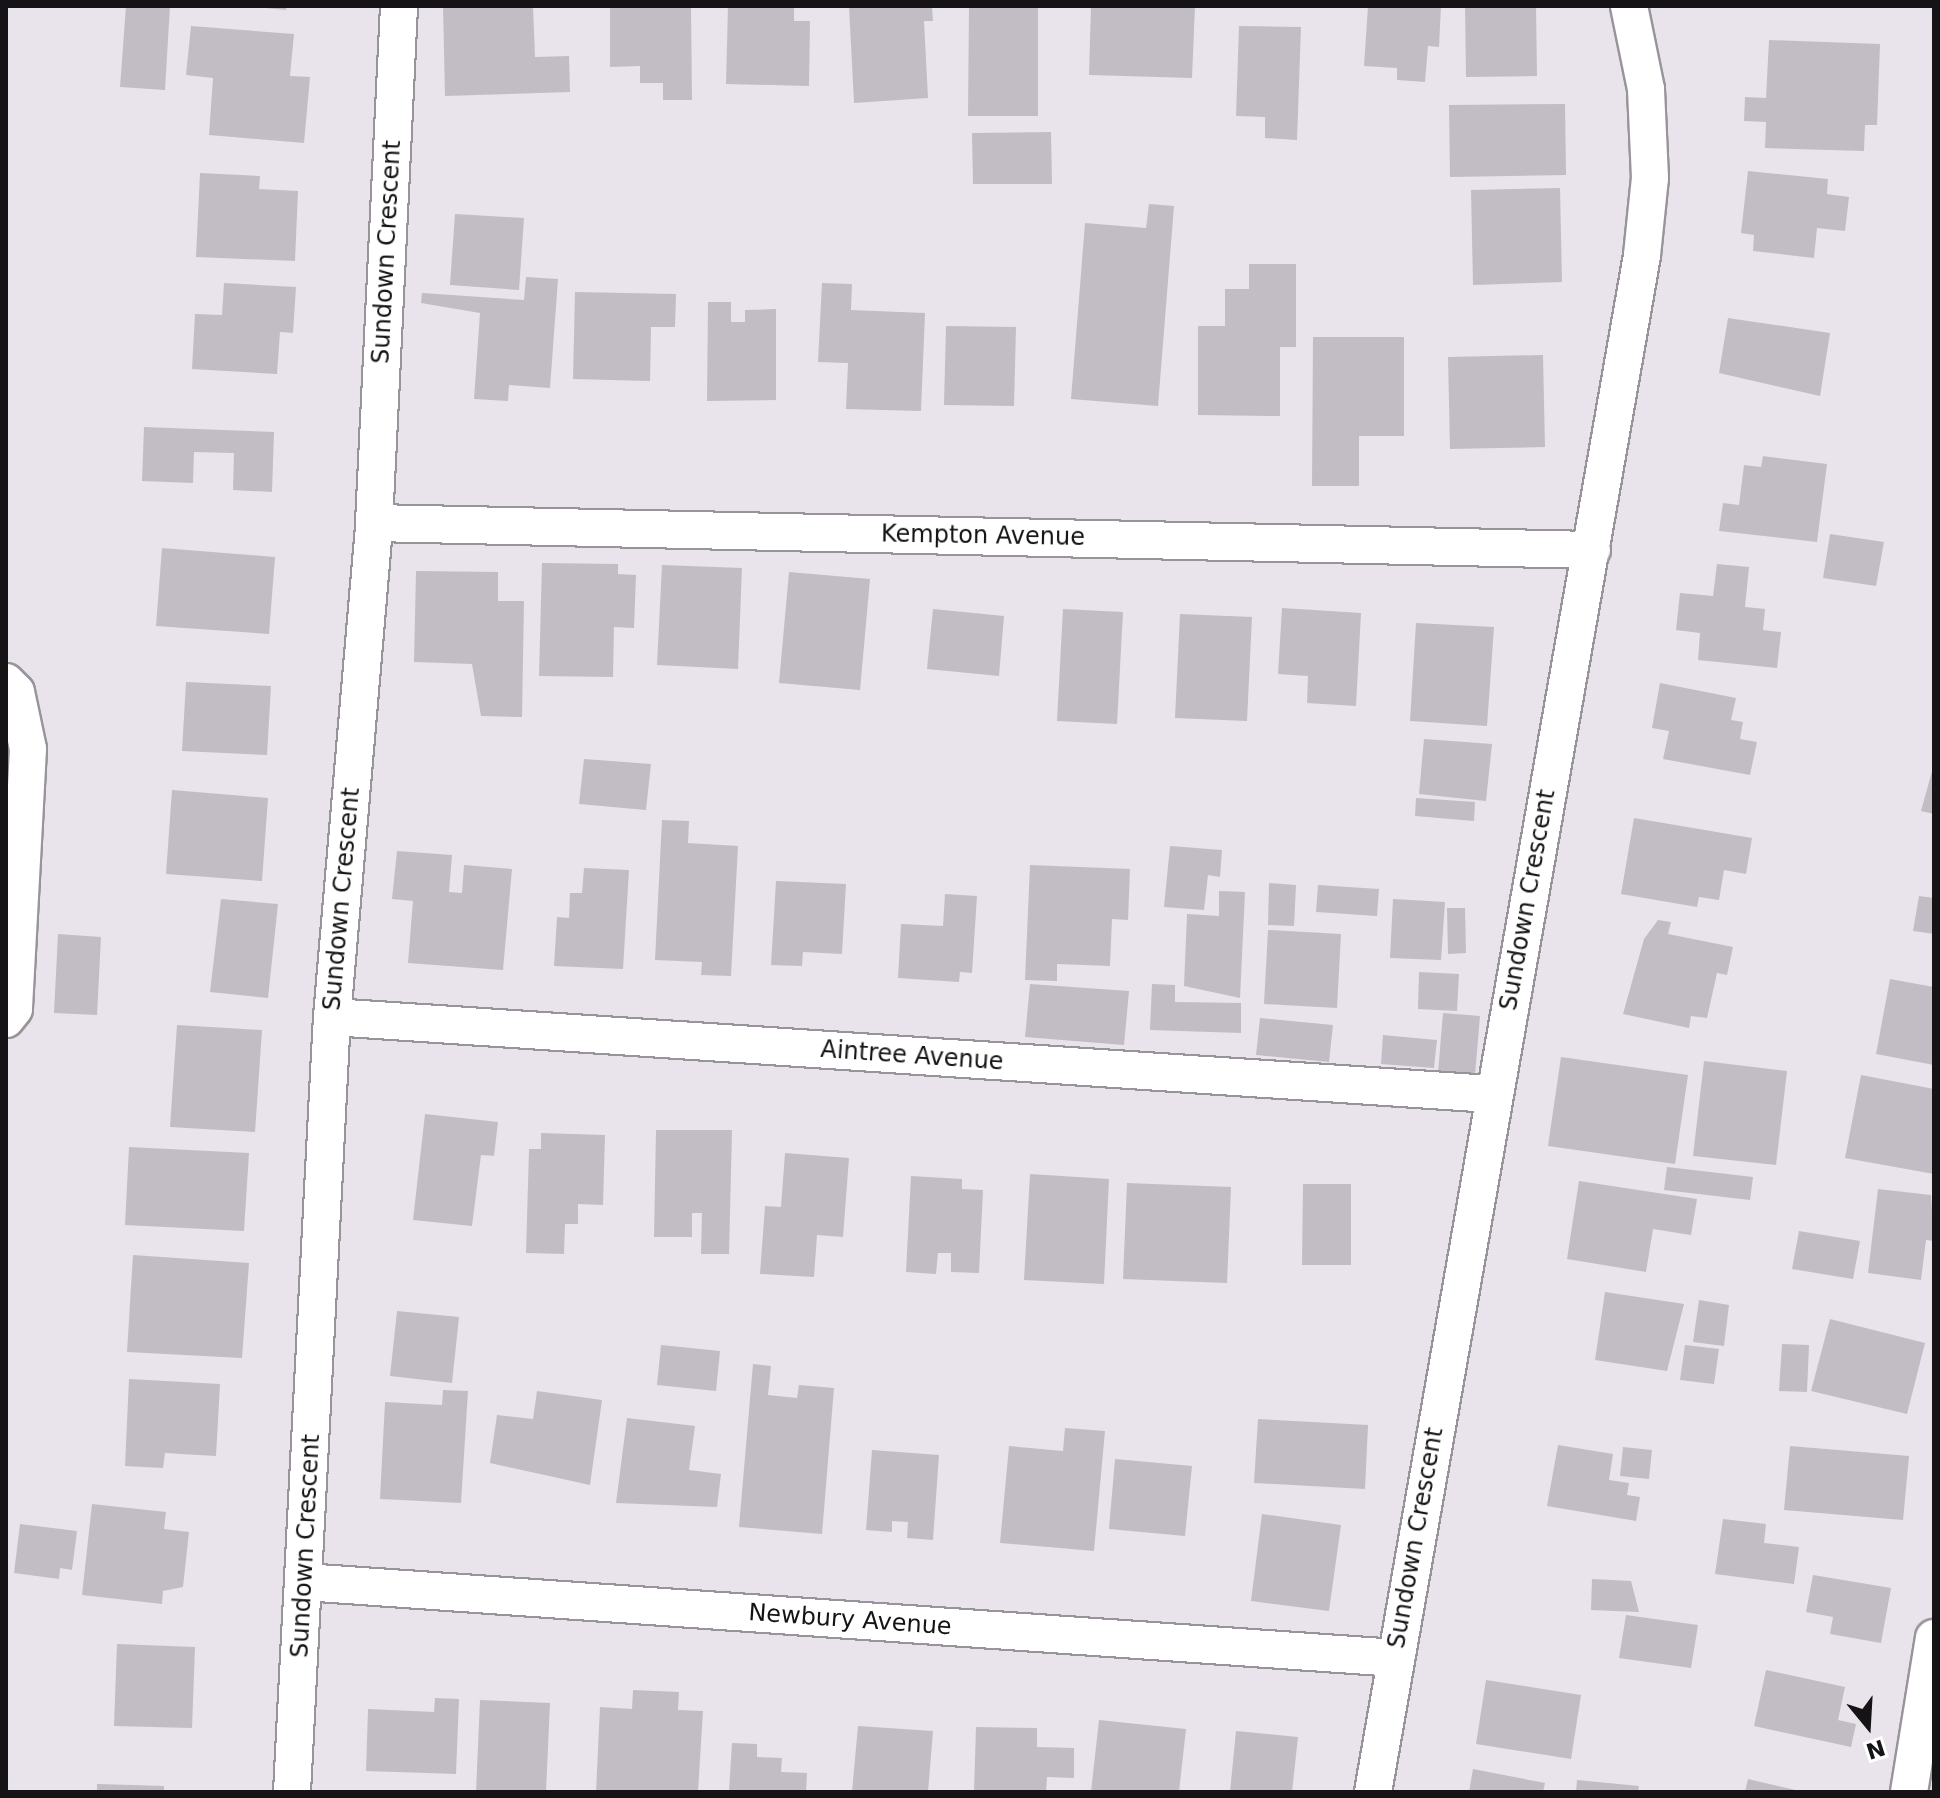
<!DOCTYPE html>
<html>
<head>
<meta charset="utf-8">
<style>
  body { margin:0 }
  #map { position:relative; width:1940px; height:1798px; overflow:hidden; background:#e9e3eb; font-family:"DejaVu Sans",sans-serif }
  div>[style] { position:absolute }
  .building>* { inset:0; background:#c2bdc4 }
  .roads { filter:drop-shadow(2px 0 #99949b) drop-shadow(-2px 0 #99949b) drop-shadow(0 2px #99949b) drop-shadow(0 -2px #99949b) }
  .minor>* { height:36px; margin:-18px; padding:0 18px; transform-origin:18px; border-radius:18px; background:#fff }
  span { translate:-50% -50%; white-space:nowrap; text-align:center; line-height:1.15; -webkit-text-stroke:6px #fff; paint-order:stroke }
  .street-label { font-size:24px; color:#151315 }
  .frame { position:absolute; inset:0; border:8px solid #151315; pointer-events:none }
  .north { position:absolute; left:1828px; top:1686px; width:80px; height:80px; -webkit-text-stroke:6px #fff; paint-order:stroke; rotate:162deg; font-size:22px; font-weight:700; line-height:32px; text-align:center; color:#151315 }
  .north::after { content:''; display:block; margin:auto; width:28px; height:36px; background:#151315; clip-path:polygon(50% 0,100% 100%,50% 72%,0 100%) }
</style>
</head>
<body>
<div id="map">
  <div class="building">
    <div style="clip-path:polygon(126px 6px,170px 6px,165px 90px,120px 87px)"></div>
    <div style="clip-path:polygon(266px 6px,287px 6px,286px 10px,266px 8px)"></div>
    <div style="clip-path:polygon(443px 6px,533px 6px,535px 57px,569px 56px,570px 92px,445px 96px)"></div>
    <div style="clip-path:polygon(610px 6px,691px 6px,692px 100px,663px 100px,663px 83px,640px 83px,640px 66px,610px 67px)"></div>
    <div style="clip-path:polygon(728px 6px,794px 6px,794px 21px,810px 21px,809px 86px,726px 84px)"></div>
    <div style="clip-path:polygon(849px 6px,932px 6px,933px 21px,924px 21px,928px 98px,854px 103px)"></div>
    <div style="clip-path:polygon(969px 6px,1038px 6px,1038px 116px,968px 116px)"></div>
    <div style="clip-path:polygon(1091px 6px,1195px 6px,1192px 78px,1089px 75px)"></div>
    <div style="clip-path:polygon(1368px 6px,1441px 6px,1439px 47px,1428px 46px,1425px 82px,1397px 80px,1397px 68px,1364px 66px)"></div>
    <div style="clip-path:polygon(1465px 6px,1536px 6px,1537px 76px,1466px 77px)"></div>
    <div style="clip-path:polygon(191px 26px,294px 34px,290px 76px,310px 77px,304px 143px,209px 135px,213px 78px,186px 75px)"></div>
    <div style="clip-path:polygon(1239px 26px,1301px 27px,1297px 140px,1265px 138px,1265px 117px,1236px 116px)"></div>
    <div style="clip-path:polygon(1769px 40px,1880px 44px,1877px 125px,1865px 125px,1864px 151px,1765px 148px,1766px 122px,1744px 121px,1745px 97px,1766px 98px)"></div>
    <div style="clip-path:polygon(1565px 104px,1566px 175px,1450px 177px,1449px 105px)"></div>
    <div style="clip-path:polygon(1051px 132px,1052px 184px,973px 184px,972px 133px)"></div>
    <div style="clip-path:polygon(1748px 171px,1828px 179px,1827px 194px,1849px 197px,1845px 231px,1817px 228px,1814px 258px,1753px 251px,1754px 235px,1741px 233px)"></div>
    <div style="clip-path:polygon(200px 173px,260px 176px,259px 189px,298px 191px,295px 261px,196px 257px)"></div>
    <div style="clip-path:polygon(1560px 188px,1562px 282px,1473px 285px,1471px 190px)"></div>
    <div style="clip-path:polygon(1149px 204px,1174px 206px,1158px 406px,1071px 399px,1085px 223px,1146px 228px)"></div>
    <div style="clip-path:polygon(455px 214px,524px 218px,519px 290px,450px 285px)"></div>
    <div style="clip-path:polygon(1249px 264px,1296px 264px,1296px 347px,1280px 347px,1280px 416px,1198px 415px,1198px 326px,1225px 326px,1225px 289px,1249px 289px)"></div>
    <div style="clip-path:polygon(526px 277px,558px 279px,550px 388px,509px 385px,508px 401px,474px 399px,480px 313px,421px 303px,422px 293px,524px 300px)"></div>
    <div style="clip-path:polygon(224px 283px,296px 287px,293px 333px,280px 332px,277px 374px,192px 369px,195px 314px,222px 315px)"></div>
    <div style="clip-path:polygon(822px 283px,852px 284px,851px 310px,925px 313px,921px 411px,846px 409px,848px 363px,818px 362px)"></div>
    <div style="clip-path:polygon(575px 292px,676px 294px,675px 327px,651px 327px,650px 381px,573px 379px)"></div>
    <div style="clip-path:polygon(708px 302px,731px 302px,731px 322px,745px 322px,745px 310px,776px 309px,776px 400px,707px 401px)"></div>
    <div style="clip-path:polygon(1728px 318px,1830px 333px,1820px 396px,1719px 373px)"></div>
    <div style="clip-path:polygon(946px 326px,1016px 327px,1014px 406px,944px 405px)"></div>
    <div style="clip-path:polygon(1313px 337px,1404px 337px,1404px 436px,1359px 436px,1359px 486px,1312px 486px)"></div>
    <div style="clip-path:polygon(1543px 355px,1545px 447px,1450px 449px,1448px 357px)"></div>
    <div style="clip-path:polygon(144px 427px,274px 432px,272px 492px,233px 490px,234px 453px,194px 452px,193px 483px,142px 481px)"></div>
    <div style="clip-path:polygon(1763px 456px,1827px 464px,1817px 542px,1719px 531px,1723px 503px,1739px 505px,1744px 465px,1761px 467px)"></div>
    <div style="clip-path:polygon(1830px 534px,1884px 542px,1876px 586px,1823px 578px)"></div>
    <div style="clip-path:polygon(162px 548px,275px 557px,269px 634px,156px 626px)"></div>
    <div style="clip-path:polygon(542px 563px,618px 564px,618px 574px,636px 575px,634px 628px,614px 627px,613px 677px,539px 676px)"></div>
    <div style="clip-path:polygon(1717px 564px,1749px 567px,1745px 607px,1765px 609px,1763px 630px,1781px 632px,1777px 668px,1698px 660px,1700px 633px,1676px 630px,1680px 593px,1713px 596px)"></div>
    <div style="clip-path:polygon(662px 565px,742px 568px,738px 669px,657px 665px)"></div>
    <div style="clip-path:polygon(416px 571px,498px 572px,498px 601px,524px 601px,522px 717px,481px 716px,472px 664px,414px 662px)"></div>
    <div style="clip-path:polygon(789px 572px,870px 579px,860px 690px,779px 683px)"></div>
    <div style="clip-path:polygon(1282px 608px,1361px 613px,1356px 706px,1307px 703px,1308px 676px,1278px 674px)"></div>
    <div style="clip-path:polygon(933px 609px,1004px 616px,999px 676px,927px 669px)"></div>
    <div style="clip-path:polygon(1063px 609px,1123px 612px,1117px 724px,1057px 721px)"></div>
    <div style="clip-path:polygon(1180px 614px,1252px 617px,1247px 721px,1175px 718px)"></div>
    <div style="clip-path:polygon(1416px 623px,1494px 627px,1487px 726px,1410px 721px)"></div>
    <div style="clip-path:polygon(186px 682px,271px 686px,267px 755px,182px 751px)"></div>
    <div style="clip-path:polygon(1660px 683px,1736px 698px,1731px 720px,1743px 722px,1740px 739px,1757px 742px,1750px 775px,1663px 759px,1669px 731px,1652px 728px)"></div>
    <div style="clip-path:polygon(1424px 739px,1492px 744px,1486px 801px,1419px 794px)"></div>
    <div style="clip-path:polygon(584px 759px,651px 764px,646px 810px,579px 804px)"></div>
    <div style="clip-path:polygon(1934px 764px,1934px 814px,1921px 811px)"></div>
    <div style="clip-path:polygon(172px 790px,268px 798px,262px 881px,166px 874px)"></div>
    <div style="clip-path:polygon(1416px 798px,1475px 802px,1474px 821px,1415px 816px)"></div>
    <div style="clip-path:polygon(1634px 818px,1752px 838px,1746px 874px,1724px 870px,1719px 900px,1699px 897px,1697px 907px,1621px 894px)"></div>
    <div style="clip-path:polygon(662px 820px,689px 821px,688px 843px,738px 846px,731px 976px,701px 975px,702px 962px,655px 960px)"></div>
    <div style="clip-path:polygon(1170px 846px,1222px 850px,1220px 877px,1208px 875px,1204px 910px,1164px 907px)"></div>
    <div style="clip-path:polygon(397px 851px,452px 855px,449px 892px,462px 893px,464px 865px,512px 869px,503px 970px,408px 963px,413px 901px,392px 899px)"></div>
    <div style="clip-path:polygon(1030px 865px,1130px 869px,1128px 920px,1112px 919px,1110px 966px,1057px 964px,1057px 981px,1025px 980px)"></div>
    <div style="clip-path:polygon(584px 868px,629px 870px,623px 969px,554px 966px,557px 917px,569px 918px,570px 893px,582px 893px)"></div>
    <div style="clip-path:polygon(776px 881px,846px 884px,842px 954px,803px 952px,802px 966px,771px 965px)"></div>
    <div style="clip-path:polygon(1269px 883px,1296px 885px,1294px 926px,1268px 925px)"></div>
    <div style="clip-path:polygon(1318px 885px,1379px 889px,1377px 916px,1316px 912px)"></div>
    <div style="clip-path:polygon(1219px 891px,1245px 892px,1240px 998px,1184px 986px,1187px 914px,1219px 916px)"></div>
    <div style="clip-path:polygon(945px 894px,977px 896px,972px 973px,960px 972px,959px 982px,898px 978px,901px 924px,943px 926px)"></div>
    <div style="clip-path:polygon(1919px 896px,1934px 898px,1934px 934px,1913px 931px)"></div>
    <div style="clip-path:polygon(221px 899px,278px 904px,268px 998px,210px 992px)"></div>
    <div style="clip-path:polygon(1393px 899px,1445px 902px,1441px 960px,1390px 958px)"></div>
    <div style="clip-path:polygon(1447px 908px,1465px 908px,1466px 953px,1448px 954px)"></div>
    <div style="clip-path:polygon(1658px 920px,1671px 922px,1668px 934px,1733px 947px,1727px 975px,1717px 973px,1707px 1018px,1691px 1016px,1689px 1028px,1623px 1014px,1644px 939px)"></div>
    <div style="clip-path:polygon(1268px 930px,1341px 934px,1337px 1008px,1264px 1004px)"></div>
    <div style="clip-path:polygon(58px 934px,101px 937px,97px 1015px,54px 1013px)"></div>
    <div style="clip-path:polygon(1419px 972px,1459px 974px,1457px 1011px,1418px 1009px)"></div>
    <div style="clip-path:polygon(1890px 979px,1934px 987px,1934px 1065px,1876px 1054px)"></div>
    <div style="clip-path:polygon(1030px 984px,1129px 991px,1124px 1045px,1025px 1037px)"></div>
    <div style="clip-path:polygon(1152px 984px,1175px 985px,1175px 1002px,1241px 1003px,1241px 1033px,1150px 1030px)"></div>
    <div style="clip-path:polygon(1443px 1013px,1480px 1016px,1475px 1075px,1438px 1073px)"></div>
    <div style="clip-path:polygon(1260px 1018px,1333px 1025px,1329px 1062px,1256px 1055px)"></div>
    <div style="clip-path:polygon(177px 1025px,262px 1030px,255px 1132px,170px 1127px)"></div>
    <div style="clip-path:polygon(1383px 1035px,1437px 1040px,1434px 1068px,1381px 1064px)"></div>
    <div style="clip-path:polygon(1561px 1057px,1688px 1075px,1675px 1164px,1548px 1146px)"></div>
    <div style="clip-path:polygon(1704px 1061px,1787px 1071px,1776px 1165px,1693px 1156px)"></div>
    <div style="clip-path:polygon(1861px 1075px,1934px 1089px,1934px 1174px,1845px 1158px)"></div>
    <div style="clip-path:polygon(425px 1114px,498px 1122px,494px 1156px,481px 1155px,472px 1226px,413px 1220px)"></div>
    <div style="clip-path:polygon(656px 1130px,732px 1130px,729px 1254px,701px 1254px,702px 1213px,692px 1213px,692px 1237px,654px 1237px)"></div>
    <div style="clip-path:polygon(541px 1133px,605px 1135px,603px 1205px,578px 1204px,578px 1224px,565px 1224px,564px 1254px,526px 1253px,529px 1149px,541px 1149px)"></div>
    <div style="clip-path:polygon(129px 1147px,249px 1153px,244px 1231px,125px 1225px)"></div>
    <div style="clip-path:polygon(785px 1153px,849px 1158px,843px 1237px,817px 1235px,814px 1277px,760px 1274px,765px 1206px,781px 1207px)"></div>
    <div style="clip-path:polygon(1667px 1167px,1753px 1177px,1750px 1200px,1664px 1190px)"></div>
    <div style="clip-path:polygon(1030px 1174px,1109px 1179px,1104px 1284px,1024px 1280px)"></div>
    <div style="clip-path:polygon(911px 1176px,962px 1179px,962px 1189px,983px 1190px,979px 1273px,951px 1272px,951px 1253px,938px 1253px,936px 1274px,906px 1272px)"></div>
    <div style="clip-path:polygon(1579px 1181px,1697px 1199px,1691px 1235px,1653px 1229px,1646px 1272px,1567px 1259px)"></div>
    <div style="clip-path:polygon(1127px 1183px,1231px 1187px,1227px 1283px,1123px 1279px)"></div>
    <div style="clip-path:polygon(1303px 1184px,1351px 1184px,1351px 1265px,1302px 1265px)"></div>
    <div style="clip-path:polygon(1878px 1189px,1931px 1195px,1934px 1241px,1926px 1240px,1921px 1280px,1868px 1273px)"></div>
    <div style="clip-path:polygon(1799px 1231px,1860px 1241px,1853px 1279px,1792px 1269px)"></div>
    <div style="clip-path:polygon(133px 1255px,249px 1263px,242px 1358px,127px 1352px)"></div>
    <div style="clip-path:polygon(1605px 1292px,1684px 1304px,1667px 1371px,1595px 1360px)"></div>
    <div style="clip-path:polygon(1699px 1300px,1729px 1305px,1724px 1346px,1693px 1342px)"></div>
    <div style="clip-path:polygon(397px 1311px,459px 1317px,452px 1383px,390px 1376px)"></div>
    <div style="clip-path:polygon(1830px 1319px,1925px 1343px,1907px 1414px,1811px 1391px)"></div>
    <div style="clip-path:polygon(1782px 1344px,1809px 1345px,1807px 1392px,1779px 1391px)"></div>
    <div style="clip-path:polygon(661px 1345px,720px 1351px,716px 1391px,657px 1385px)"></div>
    <div style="clip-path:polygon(1685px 1345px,1719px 1349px,1714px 1384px,1680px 1380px)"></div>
    <div style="clip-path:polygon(753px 1364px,771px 1366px,768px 1395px,797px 1398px,799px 1385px,834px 1388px,822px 1534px,739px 1527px)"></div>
    <div style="clip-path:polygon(129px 1379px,220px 1384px,216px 1456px,165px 1453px,163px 1468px,125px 1466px)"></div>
    <div style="clip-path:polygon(443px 1390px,468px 1391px,461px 1503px,380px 1499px,385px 1402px,442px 1405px)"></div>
    <div style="clip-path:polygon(537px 1391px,602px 1400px,590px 1485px,490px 1463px,497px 1415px,533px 1419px)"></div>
    <div style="clip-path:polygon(627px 1418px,695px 1426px,689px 1470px,721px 1474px,717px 1507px,616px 1503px)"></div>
    <div style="clip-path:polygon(1258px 1419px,1368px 1425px,1365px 1489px,1254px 1483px)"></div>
    <div style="clip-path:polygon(1065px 1428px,1105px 1431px,1094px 1551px,1000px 1543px,1009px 1446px,1063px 1451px)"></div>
    <div style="clip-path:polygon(1558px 1445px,1613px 1454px,1609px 1480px,1629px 1483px,1627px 1495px,1640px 1497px,1636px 1521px,1547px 1506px)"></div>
    <div style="clip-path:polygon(1790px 1446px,1909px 1456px,1903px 1520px,1784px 1510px)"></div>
    <div style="clip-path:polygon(1623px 1447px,1652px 1450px,1649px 1479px,1620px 1476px)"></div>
    <div style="clip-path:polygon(872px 1450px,939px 1455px,933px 1540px,907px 1538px,908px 1522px,892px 1521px,892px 1532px,866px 1530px)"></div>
    <div style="clip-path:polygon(1115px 1459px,1192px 1466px,1185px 1536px,1109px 1529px)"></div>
    <div style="clip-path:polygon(92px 1504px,166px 1512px,164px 1529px,189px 1532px,183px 1587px,163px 1591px,162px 1604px,82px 1595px)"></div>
    <div style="clip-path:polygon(1262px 1514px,1341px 1525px,1329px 1611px,1251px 1601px)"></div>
    <div style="clip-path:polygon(1723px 1519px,1766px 1524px,1764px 1543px,1799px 1547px,1794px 1584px,1715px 1574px)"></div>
    <div style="clip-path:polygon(20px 1524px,77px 1531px,72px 1570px,60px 1568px,59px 1579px,14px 1573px)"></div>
    <div style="clip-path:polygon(1813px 1575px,1891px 1588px,1881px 1643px,1830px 1634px,1833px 1617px,1806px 1612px)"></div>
    <div style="clip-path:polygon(1592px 1579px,1631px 1581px,1639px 1612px,1591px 1610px)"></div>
    <div style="clip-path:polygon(1626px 1615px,1698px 1625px,1691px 1668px,1619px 1658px)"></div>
    <div style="clip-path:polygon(117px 1644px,195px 1647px,192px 1728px,114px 1726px)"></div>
    <div style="clip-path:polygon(1766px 1670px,1845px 1687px,1838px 1720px,1856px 1724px,1851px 1747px,1754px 1726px)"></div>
    <div style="clip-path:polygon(1486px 1680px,1581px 1695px,1571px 1759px,1476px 1744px)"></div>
    <div style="clip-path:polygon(633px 1690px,679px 1692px,678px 1710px,703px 1711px,698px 1792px,596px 1792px,600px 1707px,632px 1709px)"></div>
    <div style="clip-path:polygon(435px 1698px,459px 1699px,456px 1774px,366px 1771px,368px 1709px,434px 1712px)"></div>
    <div style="clip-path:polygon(480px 1700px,550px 1703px,546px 1792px,476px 1792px)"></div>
    <div style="clip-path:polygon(1099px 1720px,1186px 1729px,1179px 1792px,1091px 1792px)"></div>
    <div style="clip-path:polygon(858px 1726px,933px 1731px,928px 1792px,852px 1792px)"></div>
    <div style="clip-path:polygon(976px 1727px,1037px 1728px,1037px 1747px,1074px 1748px,1074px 1778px,1047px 1777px,1046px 1792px,974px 1792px)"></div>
    <div style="clip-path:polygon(1236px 1731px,1298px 1737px,1292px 1792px,1230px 1792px)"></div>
    <div style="clip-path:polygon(732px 1743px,757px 1744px,757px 1757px,782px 1758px,781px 1772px,807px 1773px,806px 1792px,729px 1792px)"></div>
    <div style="clip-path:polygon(1473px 1769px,1545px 1783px,1543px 1792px,1469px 1792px)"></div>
    <div style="clip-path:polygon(1748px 1779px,1800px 1791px,1800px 1792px,1745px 1792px)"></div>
    <div style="clip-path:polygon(1577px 1780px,1639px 1786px,1638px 1792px,1576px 1792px)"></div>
    <div style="clip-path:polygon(97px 1784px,164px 1786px,164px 1792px,97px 1792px)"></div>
  </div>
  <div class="roads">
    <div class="minor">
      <div style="left:374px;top:523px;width:1218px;rotate:1.27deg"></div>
      <div style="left:6px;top:682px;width:14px;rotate:45deg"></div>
      <div style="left:16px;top:692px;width:58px;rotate:78.1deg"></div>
      <div style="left:28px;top:749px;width:260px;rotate:93.1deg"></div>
      <div style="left:14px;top:1009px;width:13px;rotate:129deg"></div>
      <div style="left:332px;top:1017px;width:1163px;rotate:3.8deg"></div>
      <div style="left:304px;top:1582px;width:1095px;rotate:3.98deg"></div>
      <div style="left:292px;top:1792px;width:776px;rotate:-87.05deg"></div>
      <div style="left:332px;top:1017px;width:496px;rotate:-85.1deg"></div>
      <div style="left:374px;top:523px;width:518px;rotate:-87.23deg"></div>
      <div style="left:1373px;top:1792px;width:1560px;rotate:-80.07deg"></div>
      <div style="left:1642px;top:255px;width:77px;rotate:-84.1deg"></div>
      <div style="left:1650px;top:178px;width:89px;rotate:-92.6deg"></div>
      <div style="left:1646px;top:89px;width:85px;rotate:-101.6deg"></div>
      <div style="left:1909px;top:1792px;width:156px;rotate:-80.8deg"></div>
    </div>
  </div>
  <div class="street-label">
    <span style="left:387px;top:252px;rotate:-87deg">Sundown Crescent</span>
    <span style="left:983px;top:536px;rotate:1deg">Kempton Avenue</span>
    <span style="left:342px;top:899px;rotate:-85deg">Sundown Crescent</span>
    <span style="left:1528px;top:900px;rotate:-80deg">Sundown Crescent</span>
    <span style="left:912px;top:1056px;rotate:4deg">Aintree Avenue</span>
    <span style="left:1416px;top:1538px;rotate:-80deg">Sundown Crescent</span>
    <span style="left:306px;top:1546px;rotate:-87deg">Sundown Crescent</span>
    <span style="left:850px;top:1620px;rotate:4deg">Newbury Avenue</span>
  </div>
  <div class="frame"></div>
  <div class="north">N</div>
</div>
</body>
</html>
